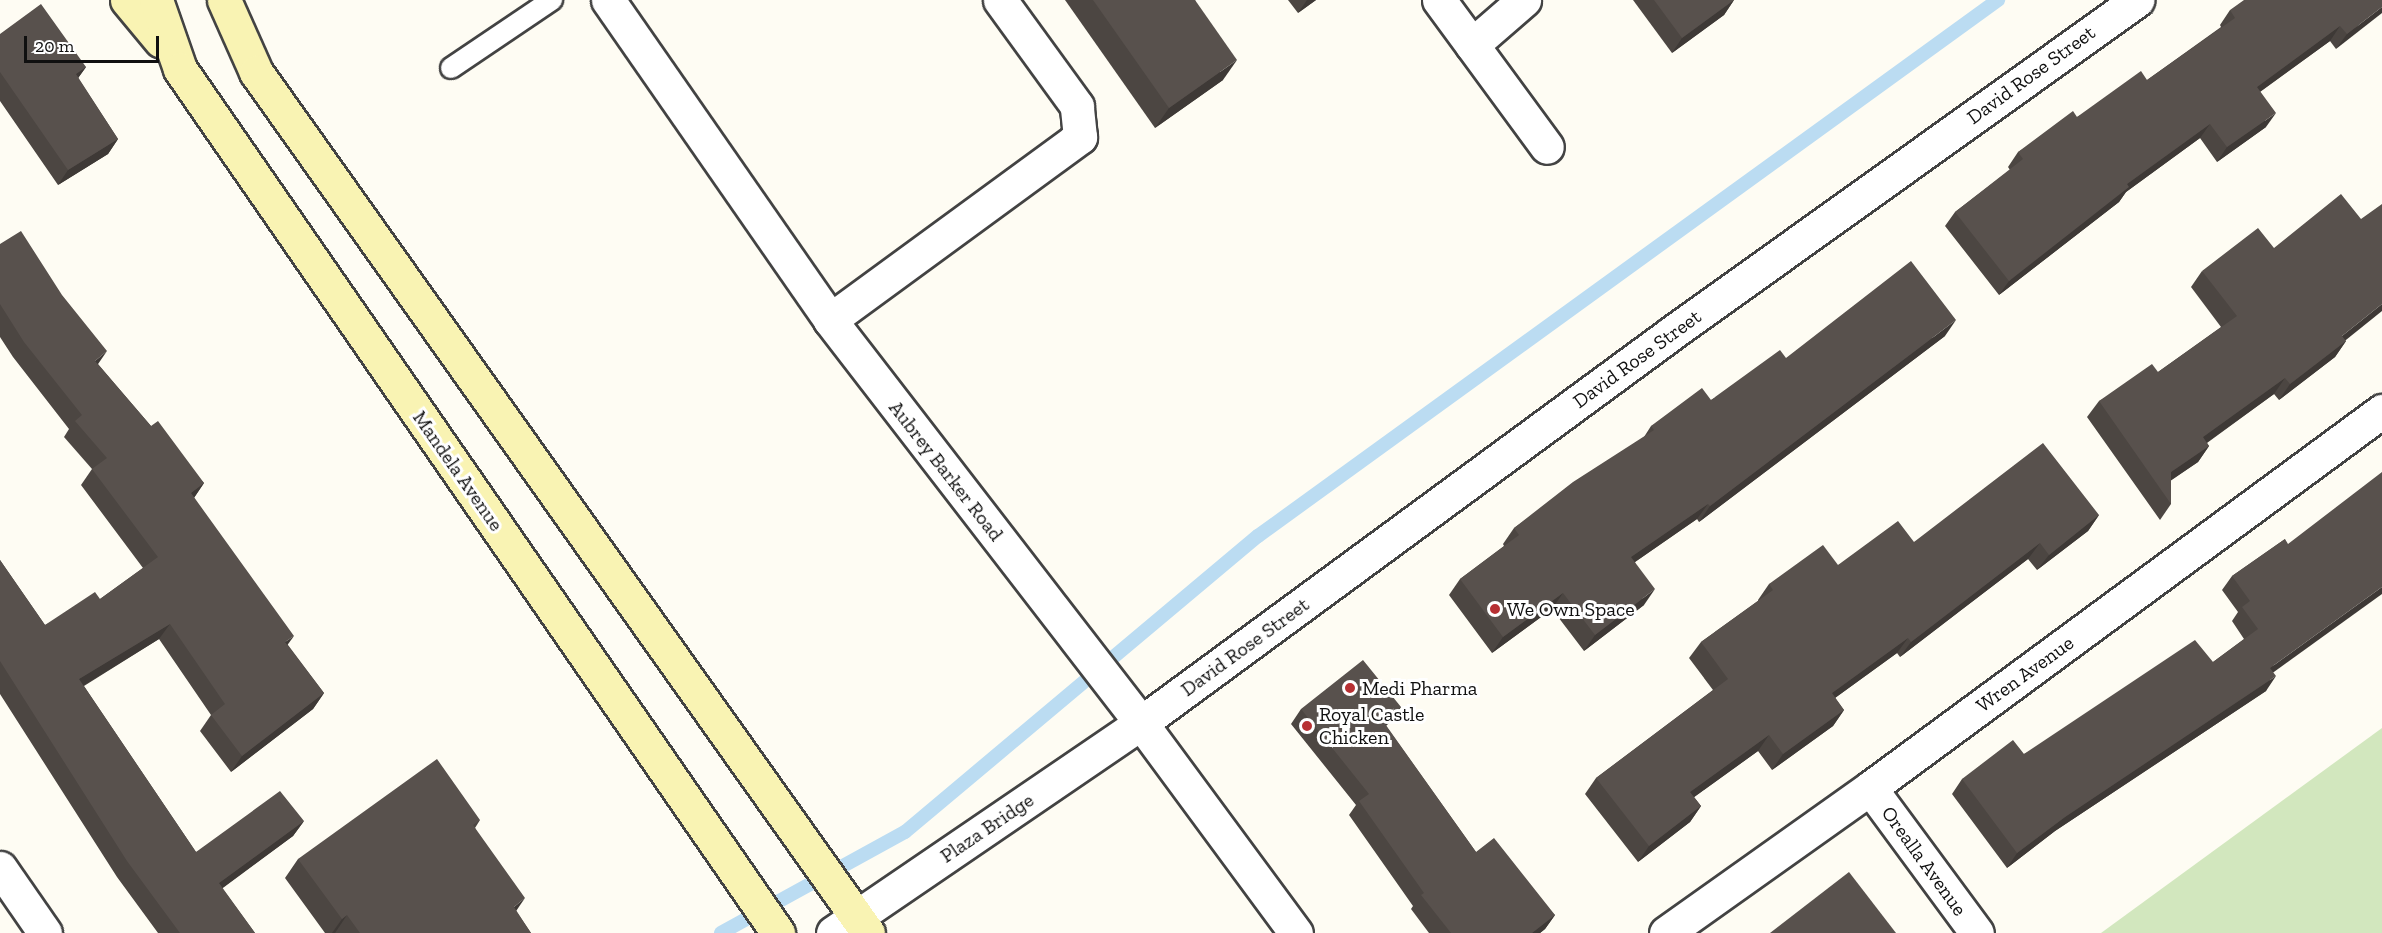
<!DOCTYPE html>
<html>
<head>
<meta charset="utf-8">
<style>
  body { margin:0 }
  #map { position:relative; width:2382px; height:933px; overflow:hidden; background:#fefcf3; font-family:"Zilla Slab",serif }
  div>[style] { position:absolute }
  .green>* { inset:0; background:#d2e7be }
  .stream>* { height:14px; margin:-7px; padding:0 7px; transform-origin:7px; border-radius:7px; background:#bbdcf2 }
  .roads { filter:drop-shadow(2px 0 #434343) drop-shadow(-2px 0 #434343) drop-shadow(0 2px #434343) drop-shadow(0 -2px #434343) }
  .lane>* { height:20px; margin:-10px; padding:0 10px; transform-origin:10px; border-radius:10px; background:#fff }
  .street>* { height:33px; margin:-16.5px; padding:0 16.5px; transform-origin:16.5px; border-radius:16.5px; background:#fff }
  .secondary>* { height:33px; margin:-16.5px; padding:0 16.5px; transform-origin:16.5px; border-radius:16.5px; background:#f9f3b3 }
  .wall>* { inset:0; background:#4c4642 }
  .shaded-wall>* { inset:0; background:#3e3936 }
  .building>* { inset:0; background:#58514d }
  .dots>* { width:16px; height:16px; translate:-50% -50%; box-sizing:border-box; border:3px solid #fff; border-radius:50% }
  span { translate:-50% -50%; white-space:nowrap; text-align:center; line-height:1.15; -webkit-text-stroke:6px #fff; paint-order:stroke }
  .street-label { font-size:20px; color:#101010 }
  .poi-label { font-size:20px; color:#101010 }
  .left { translate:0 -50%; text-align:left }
  .scale { position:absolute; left:24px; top:36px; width:135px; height:27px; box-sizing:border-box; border:3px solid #101010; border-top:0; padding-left:8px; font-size:18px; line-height:21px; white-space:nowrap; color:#101010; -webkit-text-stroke:4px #fff; paint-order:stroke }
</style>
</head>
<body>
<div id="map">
  <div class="green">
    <div style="clip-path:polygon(2382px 728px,2382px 933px,2101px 933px)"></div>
  </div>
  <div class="stream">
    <div style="left:721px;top:933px;width:210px;rotate:-28.8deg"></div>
    <div style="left:905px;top:832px;width:461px;rotate:-40deg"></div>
    <div style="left:1258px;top:536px;width:914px;rotate:-35.92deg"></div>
  </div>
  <div class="roads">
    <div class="lane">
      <div style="left:451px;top:68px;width:122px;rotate:-34deg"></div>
    </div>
    <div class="street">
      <div style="left:608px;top:0;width:389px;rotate:55.2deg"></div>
      <div style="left:830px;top:320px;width:509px;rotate:52.34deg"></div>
      <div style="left:1141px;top:723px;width:261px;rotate:53.6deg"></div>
      <div style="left:1439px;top:0;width:182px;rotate:53.7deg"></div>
      <div style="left:1472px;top:45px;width:69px;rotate:-40.9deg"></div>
      <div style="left:830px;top:320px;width:310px;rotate:-36.2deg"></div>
      <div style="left:1080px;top:137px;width:31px;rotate:-96deg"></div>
      <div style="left:1077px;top:106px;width:131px;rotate:-126deg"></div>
      <div style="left:1870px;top:788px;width:180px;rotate:53.6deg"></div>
      <div style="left:0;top:868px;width:79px;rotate:55.3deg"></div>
      <div style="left:833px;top:933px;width:373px;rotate:-34.3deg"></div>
      <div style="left:1141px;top:723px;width:660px;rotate:-36.31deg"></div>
      <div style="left:1673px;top:332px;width:571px;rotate:-35.58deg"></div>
      <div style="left:1666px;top:933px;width:250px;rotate:-35.4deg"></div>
      <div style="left:1870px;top:788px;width:636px;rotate:-36.37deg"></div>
    </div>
    <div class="secondary">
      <div style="left:127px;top:0;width:53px;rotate:50.3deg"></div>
      <div style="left:156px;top:0;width:73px;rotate:70.8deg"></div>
      <div style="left:180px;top:69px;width:1051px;rotate:55.31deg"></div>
      <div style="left:224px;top:0;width:79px;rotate:66deg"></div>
      <div style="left:256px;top:72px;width:1056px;rotate:54.59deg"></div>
    </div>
  </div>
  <div class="wall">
    <div style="clip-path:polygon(1065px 0,1195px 0,1223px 80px,1155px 128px)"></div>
    <div style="clip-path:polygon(1288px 0,1316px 0,1298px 13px)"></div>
    <div style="clip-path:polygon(1633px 0,1734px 0,1724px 15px,1672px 53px)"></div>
    <div style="clip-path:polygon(2382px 0,2336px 49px,2330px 41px,2260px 92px,2266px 127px,2217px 162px,2200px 138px,2126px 192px,2119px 202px,1999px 295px,1945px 226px,1955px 212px,2010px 170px,2008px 167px,2018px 152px,2077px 117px,2147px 80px,2221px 27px,2220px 25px,2230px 10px)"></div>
    <div style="clip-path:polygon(0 34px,86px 67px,78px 78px,118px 139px,108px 154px,58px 185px,0 101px)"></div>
    <div style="clip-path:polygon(0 244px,98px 364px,151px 426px,204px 483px,194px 498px,288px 645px,324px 693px,313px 709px,231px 772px,200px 731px,211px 715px,159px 639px,84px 686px,196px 852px,304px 821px,293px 836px,222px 888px,255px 933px,158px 933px,117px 877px,0 694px,0 560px,45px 625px,100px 599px,143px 568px,81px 485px,92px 469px,64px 437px,69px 429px,13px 357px,0 337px)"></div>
    <div style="clip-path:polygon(2202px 271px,2346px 341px,2335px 357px,2279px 400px,2274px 394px,2207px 443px,2209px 446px,2198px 462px,2171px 480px,2171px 504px,2160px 520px,2087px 417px,2099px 401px,2158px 372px,2221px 327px,2191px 287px)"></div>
    <div style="clip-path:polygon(1945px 336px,1699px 522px,1697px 519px,1635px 562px,1644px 605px,1584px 651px,1552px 609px,1492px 653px,1449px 595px,1460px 579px,1504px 546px,1503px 544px,1514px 528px,1644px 437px,1651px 426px,1711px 400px,1786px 358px)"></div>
    <div style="clip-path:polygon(2099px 515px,2088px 531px,2037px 570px,2028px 559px,1900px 657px,1897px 653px,1835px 698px,1844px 710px,1833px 726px,1772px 770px,1758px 751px,1694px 797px,1701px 806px,1690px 822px,1638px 862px,1585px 794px,1596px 778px,1713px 690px,1689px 658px,1701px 642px,1758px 601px,1758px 600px,1769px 584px,1838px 565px,1914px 542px)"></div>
    <div style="clip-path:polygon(2285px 539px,2273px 672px,2266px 691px,2055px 831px,2007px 868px,1952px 794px,1962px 779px,2024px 754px,2213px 662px,2244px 639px,2232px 621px,2238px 612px,2222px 590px,2232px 576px)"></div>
    <div style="clip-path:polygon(1401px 707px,1390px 722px,1386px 726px,1476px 852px,1555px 915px,1545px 929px,1540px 933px,1429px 933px,1411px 909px,1413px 906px,1349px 815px,1356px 805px,1291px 724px,1301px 709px)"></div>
    <div style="clip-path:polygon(480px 820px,475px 828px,516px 911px,531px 933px,325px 933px,285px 878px,298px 859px)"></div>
  </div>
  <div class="shaded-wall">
    <div style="clip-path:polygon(1307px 0,1316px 0,1298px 13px)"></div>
    <div style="clip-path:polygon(1734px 0,1724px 15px,1672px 53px,1682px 38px)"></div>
    <div style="clip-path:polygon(2382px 7px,2382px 13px,2336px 49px,2347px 34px)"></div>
    <div style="clip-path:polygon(2340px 26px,2330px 41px,2247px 101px,2257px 87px)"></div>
    <div style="clip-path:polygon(1237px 60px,1223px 80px,1155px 128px,1169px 108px)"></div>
    <div style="clip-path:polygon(86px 67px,76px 81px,76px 74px)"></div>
    <div style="clip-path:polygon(2276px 113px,2266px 127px,2217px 162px,2227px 147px)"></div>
    <div style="clip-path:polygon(2210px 124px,2200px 138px,2126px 192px,2119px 202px,1999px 295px,2009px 281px,2127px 184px)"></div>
    <div style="clip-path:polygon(118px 139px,108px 154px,58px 185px,68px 170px)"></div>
    <div style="clip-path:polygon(2382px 304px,2382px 311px,2331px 352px,2342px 336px)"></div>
    <div style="clip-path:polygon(1956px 320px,1945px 336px,1699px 522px,1710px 506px)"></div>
    <div style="clip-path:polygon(2346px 341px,2335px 357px,2279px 400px,2290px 384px)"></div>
    <div style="clip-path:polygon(107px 351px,96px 367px,95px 361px)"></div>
    <div style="clip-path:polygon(2285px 378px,2274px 394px,2192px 453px,2203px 437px)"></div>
    <div style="clip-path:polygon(2209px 446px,2198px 462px,2160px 488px,2171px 472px)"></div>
    <div style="clip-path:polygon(204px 483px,193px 499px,191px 493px)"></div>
    <div style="clip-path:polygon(1708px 504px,1697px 519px,1619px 573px,1631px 557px)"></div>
    <div style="clip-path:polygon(2099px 515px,2088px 531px,2037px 570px,2049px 555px)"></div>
    <div style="clip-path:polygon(2040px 543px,2028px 559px,1900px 657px,1911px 642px)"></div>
    <div style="clip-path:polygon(2382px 587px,2382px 594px,2260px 682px,2270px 668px)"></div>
    <div style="clip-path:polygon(1655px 589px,1644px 605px,1584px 651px,1595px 635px)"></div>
    <div style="clip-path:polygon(1563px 593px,1552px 609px,1492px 653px,1503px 637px)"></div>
    <div style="clip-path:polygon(170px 624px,159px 639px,68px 695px,79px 679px)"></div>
    <div style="clip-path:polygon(294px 636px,283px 651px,285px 642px)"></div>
    <div style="clip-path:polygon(1908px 638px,1897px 653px,1821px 708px,1832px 693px)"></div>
    <div style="clip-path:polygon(2276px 676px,2266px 691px,2055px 831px,2007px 868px,2017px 853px,2065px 817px)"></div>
    <div style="clip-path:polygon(324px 693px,313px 709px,231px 772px,242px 756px)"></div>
    <div style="clip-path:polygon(1401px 707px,1390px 722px,1373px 736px,1383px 721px)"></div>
    <div style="clip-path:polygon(1844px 710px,1833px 726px,1772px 770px,1783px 754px)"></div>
    <div style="clip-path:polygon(1769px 735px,1758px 751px,1679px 808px,1690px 792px)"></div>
    <div style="clip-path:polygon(1701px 806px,1690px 822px,1638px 862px,1649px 846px)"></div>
    <div style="clip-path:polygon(304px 821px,293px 836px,208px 899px,219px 883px)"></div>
    <div style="clip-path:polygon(525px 898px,512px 917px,514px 907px)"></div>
    <div style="clip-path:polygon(347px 915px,335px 933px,332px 933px,342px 919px)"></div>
    <div style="clip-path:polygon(1555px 915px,1545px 929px,1540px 933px,1532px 933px)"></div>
  </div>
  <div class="building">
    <div style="clip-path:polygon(1093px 0,1195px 0,1237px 60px,1169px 108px)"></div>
    <div style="clip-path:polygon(1654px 0,1734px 0,1682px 38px)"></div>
    <div style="clip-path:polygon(2244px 0,2382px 0,2382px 7px,2347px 34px,2340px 26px,2257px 87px,2276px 113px,2227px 147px,2210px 124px,2127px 184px,2129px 187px,2009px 281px,1955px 212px,2023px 159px,2018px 152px,2073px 111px,2077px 117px,2141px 71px,2147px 80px,2235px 18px,2230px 10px)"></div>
    <div style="clip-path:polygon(41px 4px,86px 67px,76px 74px,118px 139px,68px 170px,0 72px,0 34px)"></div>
    <div style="clip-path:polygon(2341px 194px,2361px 219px,2382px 204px,2382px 304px,2342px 336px,2346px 341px,2290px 384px,2285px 378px,2203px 437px,2209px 446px,2171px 472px,2171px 504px,2099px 401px,2152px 364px,2158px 372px,2237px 316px,2202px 271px,2258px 228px,2274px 248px)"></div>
    <div style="clip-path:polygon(21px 231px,62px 295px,107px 351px,95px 361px,151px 426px,158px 421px,204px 483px,191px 493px,294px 636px,285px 642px,324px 693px,242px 756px,211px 715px,225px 704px,170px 624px,79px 679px,196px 852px,280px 791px,304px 821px,219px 883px,255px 933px,180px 933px,127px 861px,0 661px,0 560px,45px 625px,95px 592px,100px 599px,158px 557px,92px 469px,107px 458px,75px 421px,82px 415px,24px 342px,0 304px,0 244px)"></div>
    <div style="clip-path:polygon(1911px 261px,1956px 320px,1710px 506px,1708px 504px,1631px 557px,1655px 589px,1595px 635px,1563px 593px,1503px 637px,1460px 579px,1519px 535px,1514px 528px,1573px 482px,1654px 430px,1651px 426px,1702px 388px,1711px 400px,1780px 350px,1786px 358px)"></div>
    <div style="clip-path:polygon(2043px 443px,2099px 515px,2049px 555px,2040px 543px,1911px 642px,1908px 638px,1832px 693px,1844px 710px,1783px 754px,1769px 735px,1690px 792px,1701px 806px,1649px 846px,1596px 778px,1728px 679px,1701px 642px,1773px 590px,1769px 584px,1823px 545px,1838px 565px,1898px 521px,1914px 542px)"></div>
    <div style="clip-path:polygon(2382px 472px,2382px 587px,2270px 668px,2276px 676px,2065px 817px,2017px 853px,1962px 779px,2013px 740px,2024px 754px,2195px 640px,2213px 662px,2258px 629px,2242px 607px,2250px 601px,2232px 576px,2285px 539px,2288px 544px)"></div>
    <div style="clip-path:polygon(1363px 660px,1401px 707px,1383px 721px,1476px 852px,1494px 838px,1555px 915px,1532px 933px,1451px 933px,1421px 895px,1424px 893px,1359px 801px,1369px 794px,1301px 709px)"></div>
    <div style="clip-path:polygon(437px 759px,480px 820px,473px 825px,525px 898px,514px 907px,531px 933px,360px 933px,347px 915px,342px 919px,298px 859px)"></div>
    <div style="clip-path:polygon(1849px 872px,1896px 933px,1770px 933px)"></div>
  </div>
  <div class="dots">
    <div style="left:1495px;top:609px;background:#b73033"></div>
    <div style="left:1350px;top:688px;background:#b73033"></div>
    <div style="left:1307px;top:726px;background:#b73033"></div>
  </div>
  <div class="street-label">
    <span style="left:2031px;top:75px;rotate:-36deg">David Rose Street</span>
    <span style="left:1637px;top:359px;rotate:-36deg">David Rose Street</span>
    <span style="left:458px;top:471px;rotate:55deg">Mandela Avenue</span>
    <span style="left:946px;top:471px;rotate:52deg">Aubrey Barker Road</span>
    <span style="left:1245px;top:647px;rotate:-36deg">David Rose Street</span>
    <span style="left:2025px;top:674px;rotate:-36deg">Wren Avenue</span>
    <span style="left:987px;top:828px;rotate:-34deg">Plaza Bridge</span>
    <span style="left:1924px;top:861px;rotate:54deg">Orealla Avenue</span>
  </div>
  <div class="poi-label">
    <span class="left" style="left:1507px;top:609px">We Own Space</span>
    <span class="left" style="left:1362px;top:688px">Medi Pharma</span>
    <span class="left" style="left:1319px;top:726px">Royal Castle<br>Chicken</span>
  </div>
  <div class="scale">20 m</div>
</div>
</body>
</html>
